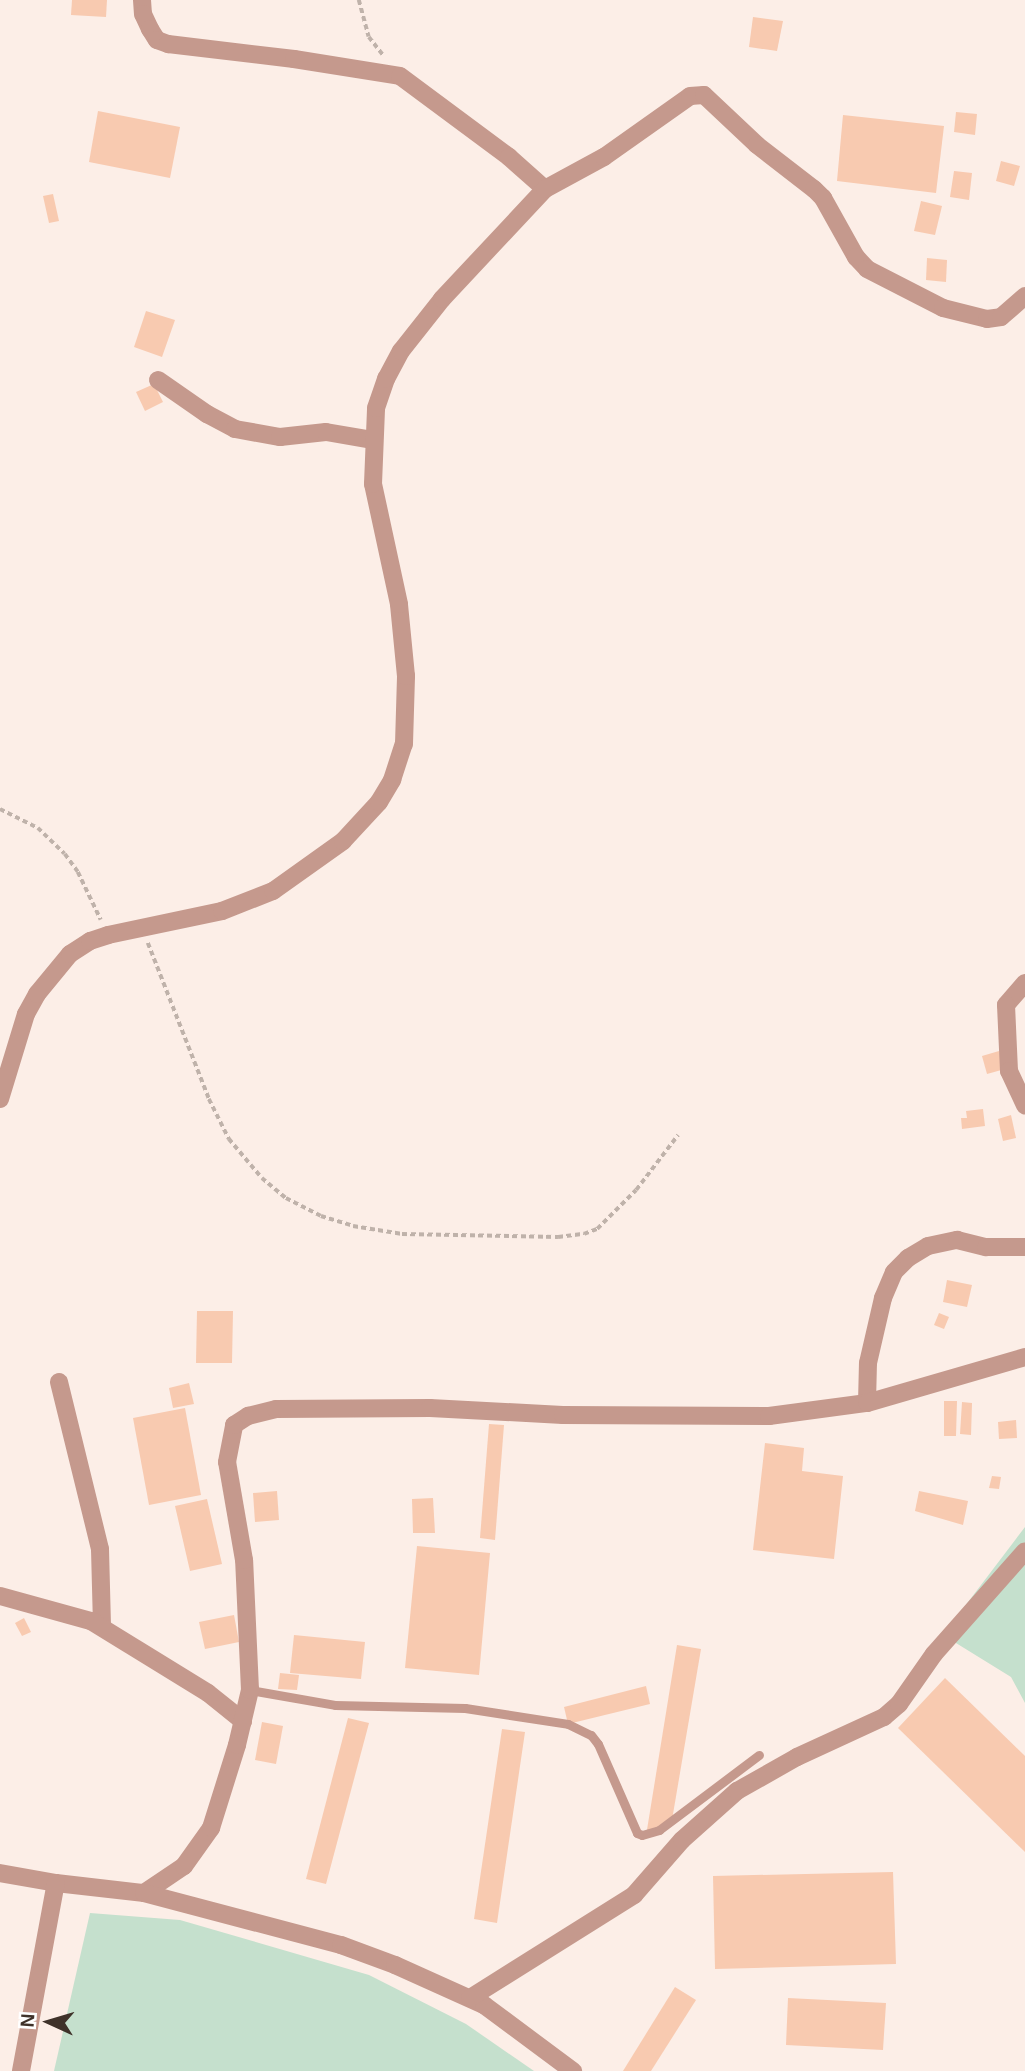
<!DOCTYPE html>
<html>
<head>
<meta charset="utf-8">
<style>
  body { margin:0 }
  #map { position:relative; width:1025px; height:2071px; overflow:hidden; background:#fceee7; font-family:Arial,sans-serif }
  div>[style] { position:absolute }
  .green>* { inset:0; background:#c5e0cd }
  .building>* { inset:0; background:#f8cab0 }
  .path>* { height:3.5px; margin-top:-1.75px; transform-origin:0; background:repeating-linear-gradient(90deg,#bfb2aa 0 5px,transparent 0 8.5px) }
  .lane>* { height:9px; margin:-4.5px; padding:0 4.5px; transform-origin:4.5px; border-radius:4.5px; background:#c5998d }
  .street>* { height:18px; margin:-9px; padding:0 9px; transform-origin:9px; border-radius:9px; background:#c5998d }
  span { translate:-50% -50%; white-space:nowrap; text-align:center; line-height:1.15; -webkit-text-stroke:5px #fff; paint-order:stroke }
  .north { position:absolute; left:14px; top:1987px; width:70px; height:70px; -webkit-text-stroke:5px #fff; paint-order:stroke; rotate:274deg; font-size:19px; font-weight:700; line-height:28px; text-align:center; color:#3f322a }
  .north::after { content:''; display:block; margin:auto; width:24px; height:32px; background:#3f322a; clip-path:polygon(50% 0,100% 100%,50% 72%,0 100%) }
</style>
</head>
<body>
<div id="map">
  <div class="green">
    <div style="clip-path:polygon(1025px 1527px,1025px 1703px,1011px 1677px,943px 1635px)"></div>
    <div style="clip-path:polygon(90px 1913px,180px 1920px,369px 1975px,466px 2024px,534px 2071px,54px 2071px)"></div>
  </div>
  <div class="building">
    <div style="clip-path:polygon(72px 0,107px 0,106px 17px,71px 15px)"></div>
    <div style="clip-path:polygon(753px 17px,783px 21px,777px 51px,749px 47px)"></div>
    <div style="clip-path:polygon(98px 111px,180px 127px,170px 178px,89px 162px)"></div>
    <div style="clip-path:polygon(956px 112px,977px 114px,975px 135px,954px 132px)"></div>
    <div style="clip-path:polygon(843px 115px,944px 126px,936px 193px,837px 181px)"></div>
    <div style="clip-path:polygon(1001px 161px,1020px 166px,1014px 186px,996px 181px)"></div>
    <div style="clip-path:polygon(954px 171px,972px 173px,969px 200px,950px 197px)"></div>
    <div style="clip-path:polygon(53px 194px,59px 221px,49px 223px,43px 196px)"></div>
    <div style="clip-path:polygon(921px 201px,942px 206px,935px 235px,914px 231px)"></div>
    <div style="clip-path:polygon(927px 258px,947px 260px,946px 282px,926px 280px)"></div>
    <div style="clip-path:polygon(146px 311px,175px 320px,162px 357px,134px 347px)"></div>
    <div style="clip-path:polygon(154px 384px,163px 402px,145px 411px,136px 392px)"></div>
    <div style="clip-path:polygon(999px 1051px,1005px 1069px,987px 1074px,982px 1056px)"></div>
    <div style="clip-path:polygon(983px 1109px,985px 1126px,962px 1129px,961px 1118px,967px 1118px,966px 1111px)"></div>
    <div style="clip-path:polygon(1011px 1115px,1016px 1138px,1003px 1141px,998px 1119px)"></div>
    <div style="clip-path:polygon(947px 1280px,972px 1285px,967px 1307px,943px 1302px)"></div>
    <div style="clip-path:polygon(197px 1311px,233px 1311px,232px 1363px,196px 1363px)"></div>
    <div style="clip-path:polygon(939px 1313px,949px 1317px,944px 1329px,934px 1325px)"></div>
    <div style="clip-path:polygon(189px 1383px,194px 1404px,173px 1408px,169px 1388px)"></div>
    <div style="clip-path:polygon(944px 1401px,957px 1401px,956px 1436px,944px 1436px)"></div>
    <div style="clip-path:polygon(962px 1402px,972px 1403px,971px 1435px,960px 1434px)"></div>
    <div style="clip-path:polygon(185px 1408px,201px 1495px,149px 1505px,133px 1418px)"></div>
    <div style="clip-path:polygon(1016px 1420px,1017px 1438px,999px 1439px,998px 1422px)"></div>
    <div style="clip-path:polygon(489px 1424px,504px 1425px,495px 1540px,480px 1538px)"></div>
    <div style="clip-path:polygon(765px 1443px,804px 1448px,802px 1471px,843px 1476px,834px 1559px,753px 1550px)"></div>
    <div style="clip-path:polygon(992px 1476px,1001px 1477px,999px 1489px,989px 1488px)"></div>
    <div style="clip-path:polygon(277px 1491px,279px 1520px,255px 1522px,253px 1493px)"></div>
    <div style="clip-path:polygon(919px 1491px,968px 1501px,963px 1525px,915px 1511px)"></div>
    <div style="clip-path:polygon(433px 1498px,435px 1533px,413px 1533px,412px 1499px)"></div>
    <div style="clip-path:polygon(207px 1499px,222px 1564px,190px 1571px,175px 1506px)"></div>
    <div style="clip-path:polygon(417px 1546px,490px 1553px,479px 1675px,405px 1668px)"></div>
    <div style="clip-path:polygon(234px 1615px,239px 1642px,205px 1649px,199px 1622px)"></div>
    <div style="clip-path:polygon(24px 1618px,31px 1632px,22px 1636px,15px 1623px)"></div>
    <div style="clip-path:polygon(294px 1635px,365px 1642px,361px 1679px,290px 1673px)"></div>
    <div style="clip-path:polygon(677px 1645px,701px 1649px,672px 1820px,646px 1836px)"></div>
    <div style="clip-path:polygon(280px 1673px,299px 1675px,297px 1690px,278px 1689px)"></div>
    <div style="clip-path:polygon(945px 1678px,1025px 1756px,1025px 1852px,898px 1728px)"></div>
    <div style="clip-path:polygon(646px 1686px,650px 1704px,568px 1724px,564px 1707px)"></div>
    <div style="clip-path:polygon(348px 1718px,369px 1723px,326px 1884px,306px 1879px)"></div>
    <div style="clip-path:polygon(262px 1722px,283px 1726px,276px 1764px,255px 1760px)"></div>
    <div style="clip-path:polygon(502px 1729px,525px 1732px,497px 1923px,474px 1919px)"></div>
    <div style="clip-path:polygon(893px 1872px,896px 1964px,715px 1969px,713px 1876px)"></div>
    <div style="clip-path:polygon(675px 1987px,696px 2000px,651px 2071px,623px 2071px)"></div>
    <div style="clip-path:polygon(788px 1998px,886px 2003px,883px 2050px,786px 2045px)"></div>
  </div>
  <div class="path">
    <div style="left:359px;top:0;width:38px;rotate:75deg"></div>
    <div style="left:369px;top:37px;width:23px;rotate:52deg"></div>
    <div style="left:0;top:809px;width:42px;rotate:26.6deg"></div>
    <div style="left:38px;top:828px;width:37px;rotate:44deg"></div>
    <div style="left:65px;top:854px;width:22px;rotate:54deg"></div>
    <div style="left:78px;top:872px;width:53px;rotate:64.4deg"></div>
    <div style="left:148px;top:943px;width:168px;rotate:68.6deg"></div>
    <div style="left:209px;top:1099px;width:45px;rotate:63.4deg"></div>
    <div style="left:229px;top:1139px;width:51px;rotate:49.8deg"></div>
    <div style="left:262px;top:1178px;width:31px;rotate:40deg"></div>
    <div style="left:286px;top:1198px;width:39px;rotate:27deg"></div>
    <div style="left:321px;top:1216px;width:34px;rotate:17deg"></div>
    <div style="left:353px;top:1226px;width:50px;rotate:9.3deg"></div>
    <div style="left:402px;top:1234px;width:156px;rotate:1.1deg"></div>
    <div style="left:558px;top:1237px;width:26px;rotate:-7deg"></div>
    <div style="left:584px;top:1234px;width:14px;rotate:-21deg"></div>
    <div style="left:597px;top:1229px;width:55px;rotate:-45deg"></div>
    <div style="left:636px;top:1190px;width:69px;rotate:-52.6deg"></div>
  </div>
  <div class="lane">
    <div style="left:250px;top:1690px;width:86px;rotate:10deg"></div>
    <div style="left:335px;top:1705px;width:130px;rotate:1.3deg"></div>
    <div style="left:465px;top:1708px;width:104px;rotate:8.8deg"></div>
    <div style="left:568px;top:1724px;width:25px;rotate:26deg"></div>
    <div style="left:591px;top:1735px;width:11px;rotate:52deg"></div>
    <div style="left:598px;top:1744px;width:97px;rotate:66.3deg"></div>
    <div style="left:637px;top:1833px;width:5px;rotate:22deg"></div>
    <div style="left:642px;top:1835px;width:18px;rotate:-16deg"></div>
    <div style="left:659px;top:1830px;width:125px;rotate:-36.9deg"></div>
  </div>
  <div class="street">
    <div style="left:142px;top:0;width:14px;rotate:86deg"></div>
    <div style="left:143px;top:14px;width:17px;rotate:65deg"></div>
    <div style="left:150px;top:29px;width:13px;rotate:58deg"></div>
    <div style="left:157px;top:40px;width:12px;rotate:20deg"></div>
    <div style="left:168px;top:44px;width:127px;rotate:6.8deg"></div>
    <div style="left:294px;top:59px;width:107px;rotate:9.1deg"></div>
    <div style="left:400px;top:76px;width:136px;rotate:36.6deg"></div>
    <div style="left:509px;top:157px;width:48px;rotate:41.6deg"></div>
    <div style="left:158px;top:380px;width:60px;rotate:34.8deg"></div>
    <div style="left:207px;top:414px;width:32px;rotate:28deg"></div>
    <div style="left:235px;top:429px;width:46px;rotate:10.1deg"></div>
    <div style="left:280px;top:437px;width:46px;rotate:-6.2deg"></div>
    <div style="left:326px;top:432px;width:48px;rotate:9.7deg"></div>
    <div style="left:1025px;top:983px;width:29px;rotate:131deg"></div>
    <div style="left:1006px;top:1005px;width:66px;rotate:87.4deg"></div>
    <div style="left:1009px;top:1071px;width:38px;rotate:65deg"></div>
    <div style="left:0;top:1099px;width:89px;rotate:-73deg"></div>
    <div style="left:26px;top:1014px;width:23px;rotate:-61deg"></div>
    <div style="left:37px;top:994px;width:52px;rotate:-50.5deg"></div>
    <div style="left:70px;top:954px;width:24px;rotate:-33deg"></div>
    <div style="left:90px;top:941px;width:19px;rotate:-18deg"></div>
    <div style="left:108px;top:935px;width:116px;rotate:-11.9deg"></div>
    <div style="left:222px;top:911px;width:55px;rotate:-21.4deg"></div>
    <div style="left:273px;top:891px;width:86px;rotate:-35.5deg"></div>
    <div style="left:343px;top:841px;width:53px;rotate:-47.3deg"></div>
    <div style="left:379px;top:802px;width:26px;rotate:-59deg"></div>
    <div style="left:392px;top:780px;width:38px;rotate:-72deg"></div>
    <div style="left:404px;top:744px;width:68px;rotate:-88.3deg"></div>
    <div style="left:406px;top:676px;width:72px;rotate:-95.6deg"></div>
    <div style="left:399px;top:604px;width:123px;rotate:-102.2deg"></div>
    <div style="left:373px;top:484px;width:76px;rotate:-87.7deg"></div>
    <div style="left:376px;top:408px;width:31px;rotate:-71deg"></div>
    <div style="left:386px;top:379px;width:32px;rotate:-62deg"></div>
    <div style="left:401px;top:351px;width:66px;rotate:-51.7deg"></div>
    <div style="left:442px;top:299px;width:151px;rotate:-46.9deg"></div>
    <div style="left:545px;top:189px;width:67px;rotate:-28.5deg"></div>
    <div style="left:604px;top:157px;width:105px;rotate:-35.3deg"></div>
    <div style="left:690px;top:96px;width:14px;rotate:-4deg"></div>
    <div style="left:704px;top:95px;width:73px;rotate:43.3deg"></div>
    <div style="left:757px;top:145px;width:72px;rotate:37.7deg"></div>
    <div style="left:814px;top:189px;width:13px;rotate:45deg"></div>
    <div style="left:823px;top:198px;width:68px;rotate:60.8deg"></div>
    <div style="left:856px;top:257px;width:16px;rotate:47deg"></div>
    <div style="left:867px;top:269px;width:85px;rotate:27.2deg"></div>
    <div style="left:943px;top:308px;width:45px;rotate:14deg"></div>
    <div style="left:987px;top:319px;width:14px;rotate:-8deg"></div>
    <div style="left:1001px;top:317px;width:32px;rotate:-41deg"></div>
    <div style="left:59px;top:1382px;width:172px;rotate:76.2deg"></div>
    <div style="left:100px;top:1549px;width:78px;rotate:88.5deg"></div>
    <div style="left:867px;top:1403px;width:40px;rotate:-88.6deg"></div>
    <div style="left:868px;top:1363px;width:67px;rotate:-77deg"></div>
    <div style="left:883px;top:1298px;width:28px;rotate:-67deg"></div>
    <div style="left:894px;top:1272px;width:20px;rotate:-45deg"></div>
    <div style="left:908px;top:1258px;width:23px;rotate:-31deg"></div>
    <div style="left:928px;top:1246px;width:30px;rotate:-12deg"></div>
    <div style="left:957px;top:1240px;width:30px;rotate:14deg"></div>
    <div style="left:986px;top:1247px;width:39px"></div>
    <div style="left:0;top:1596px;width:94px;rotate:15.4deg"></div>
    <div style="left:91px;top:1621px;width:137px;rotate:31.6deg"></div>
    <div style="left:208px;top:1693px;width:45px;rotate:38.7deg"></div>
    <div style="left:0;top:1873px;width:57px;rotate:10.1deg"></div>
    <div style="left:56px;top:1883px;width:89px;rotate:6.5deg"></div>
    <div style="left:144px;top:1893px;width:48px;rotate:-34deg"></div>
    <div style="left:184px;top:1866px;width:47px;rotate:-54.6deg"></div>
    <div style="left:211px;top:1828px;width:87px;rotate:-72.6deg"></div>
    <div style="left:237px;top:1745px;width:57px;rotate:-76.7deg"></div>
    <div style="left:250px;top:1690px;width:130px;rotate:-92.6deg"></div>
    <div style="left:244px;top:1560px;width:99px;rotate:-99.8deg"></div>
    <div style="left:227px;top:1462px;width:38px;rotate:-79deg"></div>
    <div style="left:234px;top:1425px;width:17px;rotate:-33deg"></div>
    <div style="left:248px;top:1416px;width:29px;rotate:-14deg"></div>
    <div style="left:276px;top:1409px;width:154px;rotate:-0.4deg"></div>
    <div style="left:430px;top:1408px;width:133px;rotate:3deg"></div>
    <div style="left:563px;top:1415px;width:206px;rotate:0.3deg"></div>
    <div style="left:769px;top:1416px;width:99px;rotate:-7.6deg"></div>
    <div style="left:867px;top:1403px;width:165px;rotate:-16.2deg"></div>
    <div style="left:144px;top:1893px;width:204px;rotate:14.8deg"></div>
    <div style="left:341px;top:1945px;width:58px;rotate:20.3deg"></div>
    <div style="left:395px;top:1965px;width:98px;rotate:24.2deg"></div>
    <div style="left:484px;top:2005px;width:111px;rotate:36.6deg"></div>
    <div style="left:470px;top:1998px;width:194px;rotate:-32.1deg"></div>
    <div style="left:634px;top:1895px;width:73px;rotate:-48.9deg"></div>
    <div style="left:682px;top:1840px;width:74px;rotate:-41.7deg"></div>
    <div style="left:737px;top:1791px;width:69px;rotate:-29.5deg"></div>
    <div style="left:797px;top:1757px;width:96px;rotate:-24.7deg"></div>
    <div style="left:884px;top:1717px;width:20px;rotate:-41deg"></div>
    <div style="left:899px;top:1704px;width:61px;rotate:-55deg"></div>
    <div style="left:934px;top:1654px;width:137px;rotate:-48.5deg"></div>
    <div style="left:21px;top:2071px;width:191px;rotate:-79.5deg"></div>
  </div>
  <div class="north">N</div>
</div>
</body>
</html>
